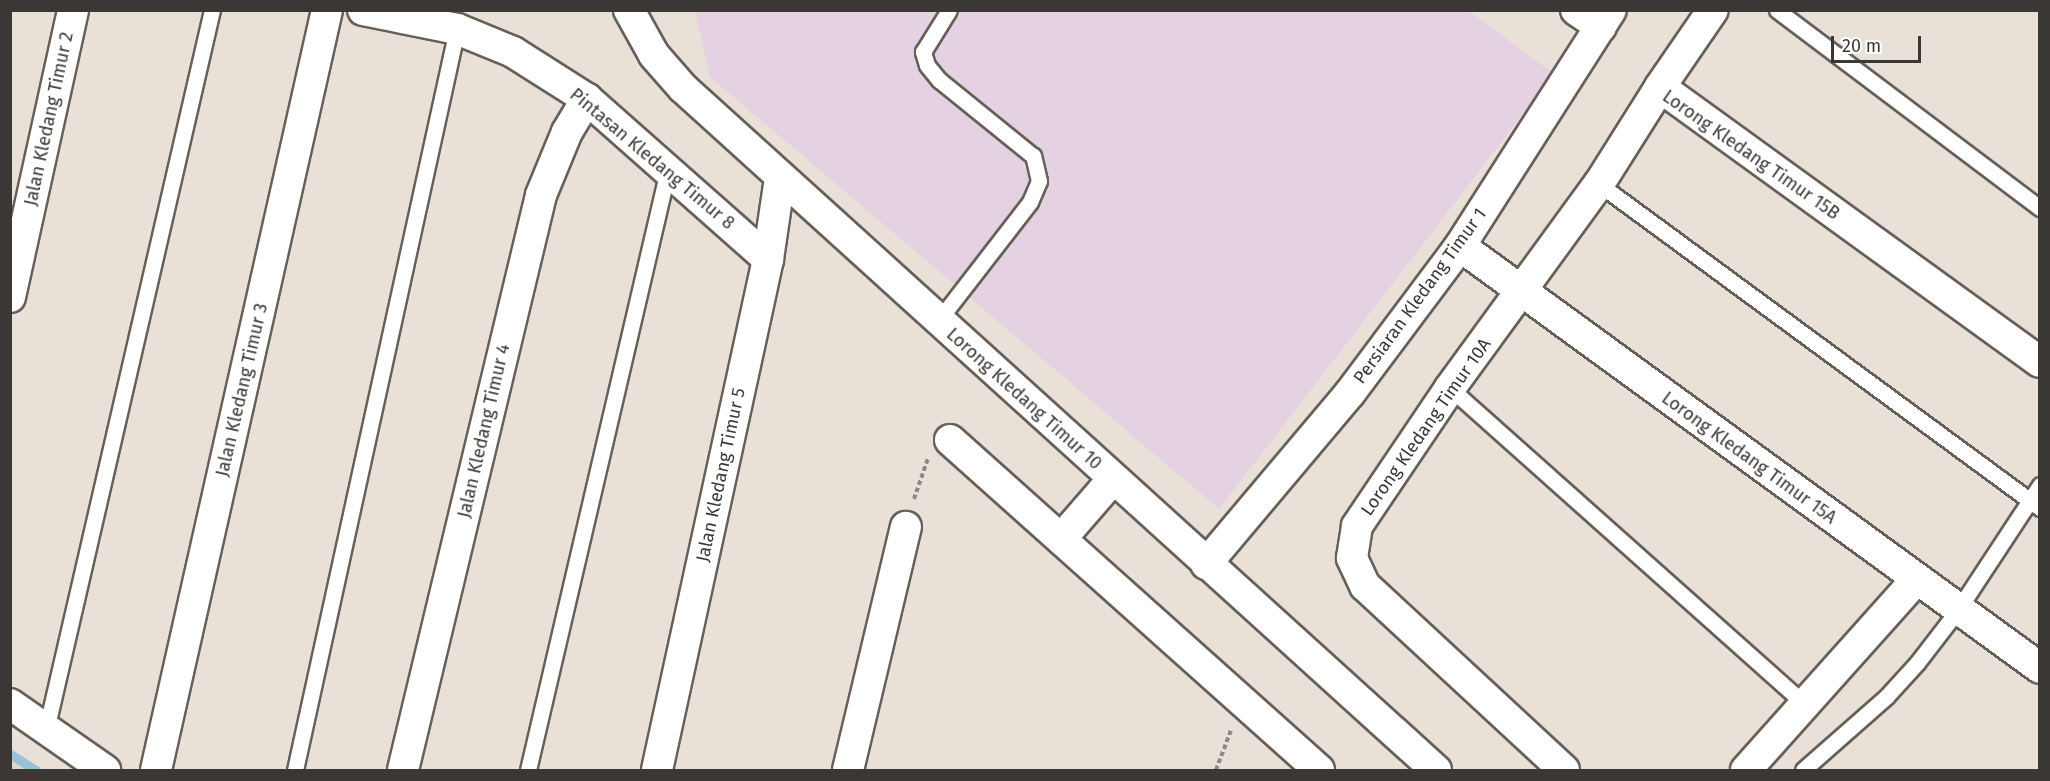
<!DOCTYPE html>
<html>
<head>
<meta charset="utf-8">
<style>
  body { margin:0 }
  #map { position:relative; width:2050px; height:781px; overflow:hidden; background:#e9e1d8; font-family:"Fira Sans",sans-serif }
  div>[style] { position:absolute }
  .built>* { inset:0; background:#e2d5c6 }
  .education>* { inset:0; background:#e4d2e3 }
  .stream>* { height:9px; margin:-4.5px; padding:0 4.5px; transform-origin:4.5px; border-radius:4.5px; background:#97c2d9 }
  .path>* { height:4px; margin-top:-2px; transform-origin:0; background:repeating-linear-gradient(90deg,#8d8882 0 4.5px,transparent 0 7.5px) }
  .roads { filter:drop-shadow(2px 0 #676058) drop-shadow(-2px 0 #676058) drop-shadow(0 2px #676058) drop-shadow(0 -2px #676058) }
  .lane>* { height:15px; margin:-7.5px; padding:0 7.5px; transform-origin:7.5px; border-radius:7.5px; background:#fff }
  .street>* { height:30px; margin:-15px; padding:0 15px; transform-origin:15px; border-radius:15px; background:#fff }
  span { translate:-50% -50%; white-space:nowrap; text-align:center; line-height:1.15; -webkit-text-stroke:5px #fff; paint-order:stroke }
  .street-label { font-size:18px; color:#3a3734 }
  .frame { position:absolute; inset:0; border:12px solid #3a3734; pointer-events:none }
  .scale { position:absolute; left:1831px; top:36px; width:90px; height:27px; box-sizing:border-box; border:3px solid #3a3734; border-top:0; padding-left:8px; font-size:18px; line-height:21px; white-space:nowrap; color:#3a3734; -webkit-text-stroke:4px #fff; paint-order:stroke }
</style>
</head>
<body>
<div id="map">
  <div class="built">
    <div style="clip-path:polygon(10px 748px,11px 748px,42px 770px,11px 770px)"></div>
  </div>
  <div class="education">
    <div style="clip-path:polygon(695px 11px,1469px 11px,1554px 74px,1219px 509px,710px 77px)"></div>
  </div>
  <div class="stream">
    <div style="left:10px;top:754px;width:31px;rotate:32deg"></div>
  </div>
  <div class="path">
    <div style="left:914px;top:499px;width:43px;rotate:-71.1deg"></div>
    <div style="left:1216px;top:770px;width:43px;rotate:-69.4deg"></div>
  </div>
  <div class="roads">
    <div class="lane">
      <div style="left:1777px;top:10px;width:329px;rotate:37deg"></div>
      <div style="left:1599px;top:184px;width:547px;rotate:36.3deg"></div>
      <div style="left:938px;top:321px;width:150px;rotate:-52.3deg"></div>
      <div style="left:1030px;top:202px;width:23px;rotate:-67deg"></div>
      <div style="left:1039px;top:181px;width:26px;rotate:-103deg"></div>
      <div style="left:1033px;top:156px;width:121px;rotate:-141deg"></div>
      <div style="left:939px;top:80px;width:19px;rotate:-129deg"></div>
      <div style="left:927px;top:65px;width:14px;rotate:-107deg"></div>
      <div style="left:923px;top:52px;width:49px;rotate:-58.2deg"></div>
      <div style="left:1450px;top:388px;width:477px;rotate:41.7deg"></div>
      <div style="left:46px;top:730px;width:739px;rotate:-77.02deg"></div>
      <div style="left:295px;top:770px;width:759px;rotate:-77.67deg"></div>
      <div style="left:528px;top:770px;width:616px;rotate:-76.87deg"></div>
      <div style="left:1803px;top:770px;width:111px;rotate:-41.3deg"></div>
      <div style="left:1886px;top:697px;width:46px;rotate:-47.6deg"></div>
      <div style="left:1917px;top:663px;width:66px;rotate:-52.4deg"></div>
      <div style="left:1957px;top:611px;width:151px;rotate:-56.6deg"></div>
    </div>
    <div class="street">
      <div style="left:363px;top:10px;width:96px;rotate:11.4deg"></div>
      <div style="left:457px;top:29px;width:61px;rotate:22.3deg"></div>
      <div style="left:513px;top:52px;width:88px;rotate:32.4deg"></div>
      <div style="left:587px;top:99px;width:242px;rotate:41.5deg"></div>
      <div style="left:629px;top:10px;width:51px;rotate:60.9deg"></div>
      <div style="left:654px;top:55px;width:44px;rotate:48.7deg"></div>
      <div style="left:683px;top:88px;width:1016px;rotate:42.17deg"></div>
      <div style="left:1576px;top:10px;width:30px;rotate:34deg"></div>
      <div style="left:1660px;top:87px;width:93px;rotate:-55.5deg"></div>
      <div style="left:1460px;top:246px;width:717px;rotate:36.04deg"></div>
      <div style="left:10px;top:297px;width:294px;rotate:-77.6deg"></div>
      <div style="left:950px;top:440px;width:495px;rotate:41.8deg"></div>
      <div style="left:1061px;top:539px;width:79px;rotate:-49.1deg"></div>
      <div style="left:1206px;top:564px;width:224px;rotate:-49.9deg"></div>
      <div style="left:1350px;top:393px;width:184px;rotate:-53.2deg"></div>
      <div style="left:1460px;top:246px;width:280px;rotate:-57.4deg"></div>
      <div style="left:10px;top:704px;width:116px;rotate:34.8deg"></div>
      <div style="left:156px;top:770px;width:779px;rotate:-77.32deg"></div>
      <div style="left:403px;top:770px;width:591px;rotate:-76.5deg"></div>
      <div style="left:541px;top:195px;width:68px;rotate:-67.6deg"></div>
      <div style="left:567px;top:132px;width:39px;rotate:-59deg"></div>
      <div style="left:657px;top:770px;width:523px;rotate:-77.74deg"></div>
      <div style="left:768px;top:259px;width:82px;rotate:-81.6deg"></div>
      <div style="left:848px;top:770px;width:250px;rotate:-76.6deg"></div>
      <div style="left:1564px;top:770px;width:271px;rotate:-137.2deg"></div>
      <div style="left:1365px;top:586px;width:31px;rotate:-115deg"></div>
      <div style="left:1352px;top:558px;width:32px;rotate:-81deg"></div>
      <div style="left:1357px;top:526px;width:166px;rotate:-56deg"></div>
      <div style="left:1450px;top:388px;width:253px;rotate:-53.9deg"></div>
      <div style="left:1599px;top:184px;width:115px;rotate:-57.8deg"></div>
      <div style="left:1660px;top:87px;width:469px;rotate:35.9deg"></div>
      <div style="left:1746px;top:770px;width:254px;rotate:-48.2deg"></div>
    </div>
  </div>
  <div class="street-label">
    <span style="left:49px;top:119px;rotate:-78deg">Jalan Kledang Timur 2</span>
    <span style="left:1751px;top:155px;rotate:35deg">Lorong Kledang Timur 15B</span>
    <span style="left:652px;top:159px;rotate:40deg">Pintasan Kledang Timur 8</span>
    <span style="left:1420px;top:296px;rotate:-54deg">Persiaran Kledang Timur 1</span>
    <span style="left:242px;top:390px;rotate:-77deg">Jalan Kledang Timur 3</span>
    <span style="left:1024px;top:399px;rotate:42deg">Lorong Kledang Timur 10</span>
    <span style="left:1426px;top:427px;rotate:-55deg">Lorong Kledang Timur 10A</span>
    <span style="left:484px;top:431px;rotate:-77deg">Jalan Kledang Timur 4</span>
    <span style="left:1749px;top:458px;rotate:36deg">Lorong Kledang Timur 15A</span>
    <span style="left:721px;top:475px;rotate:-78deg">Jalan Kledang Timur 5</span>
  </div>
  <div class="frame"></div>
  <div class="scale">20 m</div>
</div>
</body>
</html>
